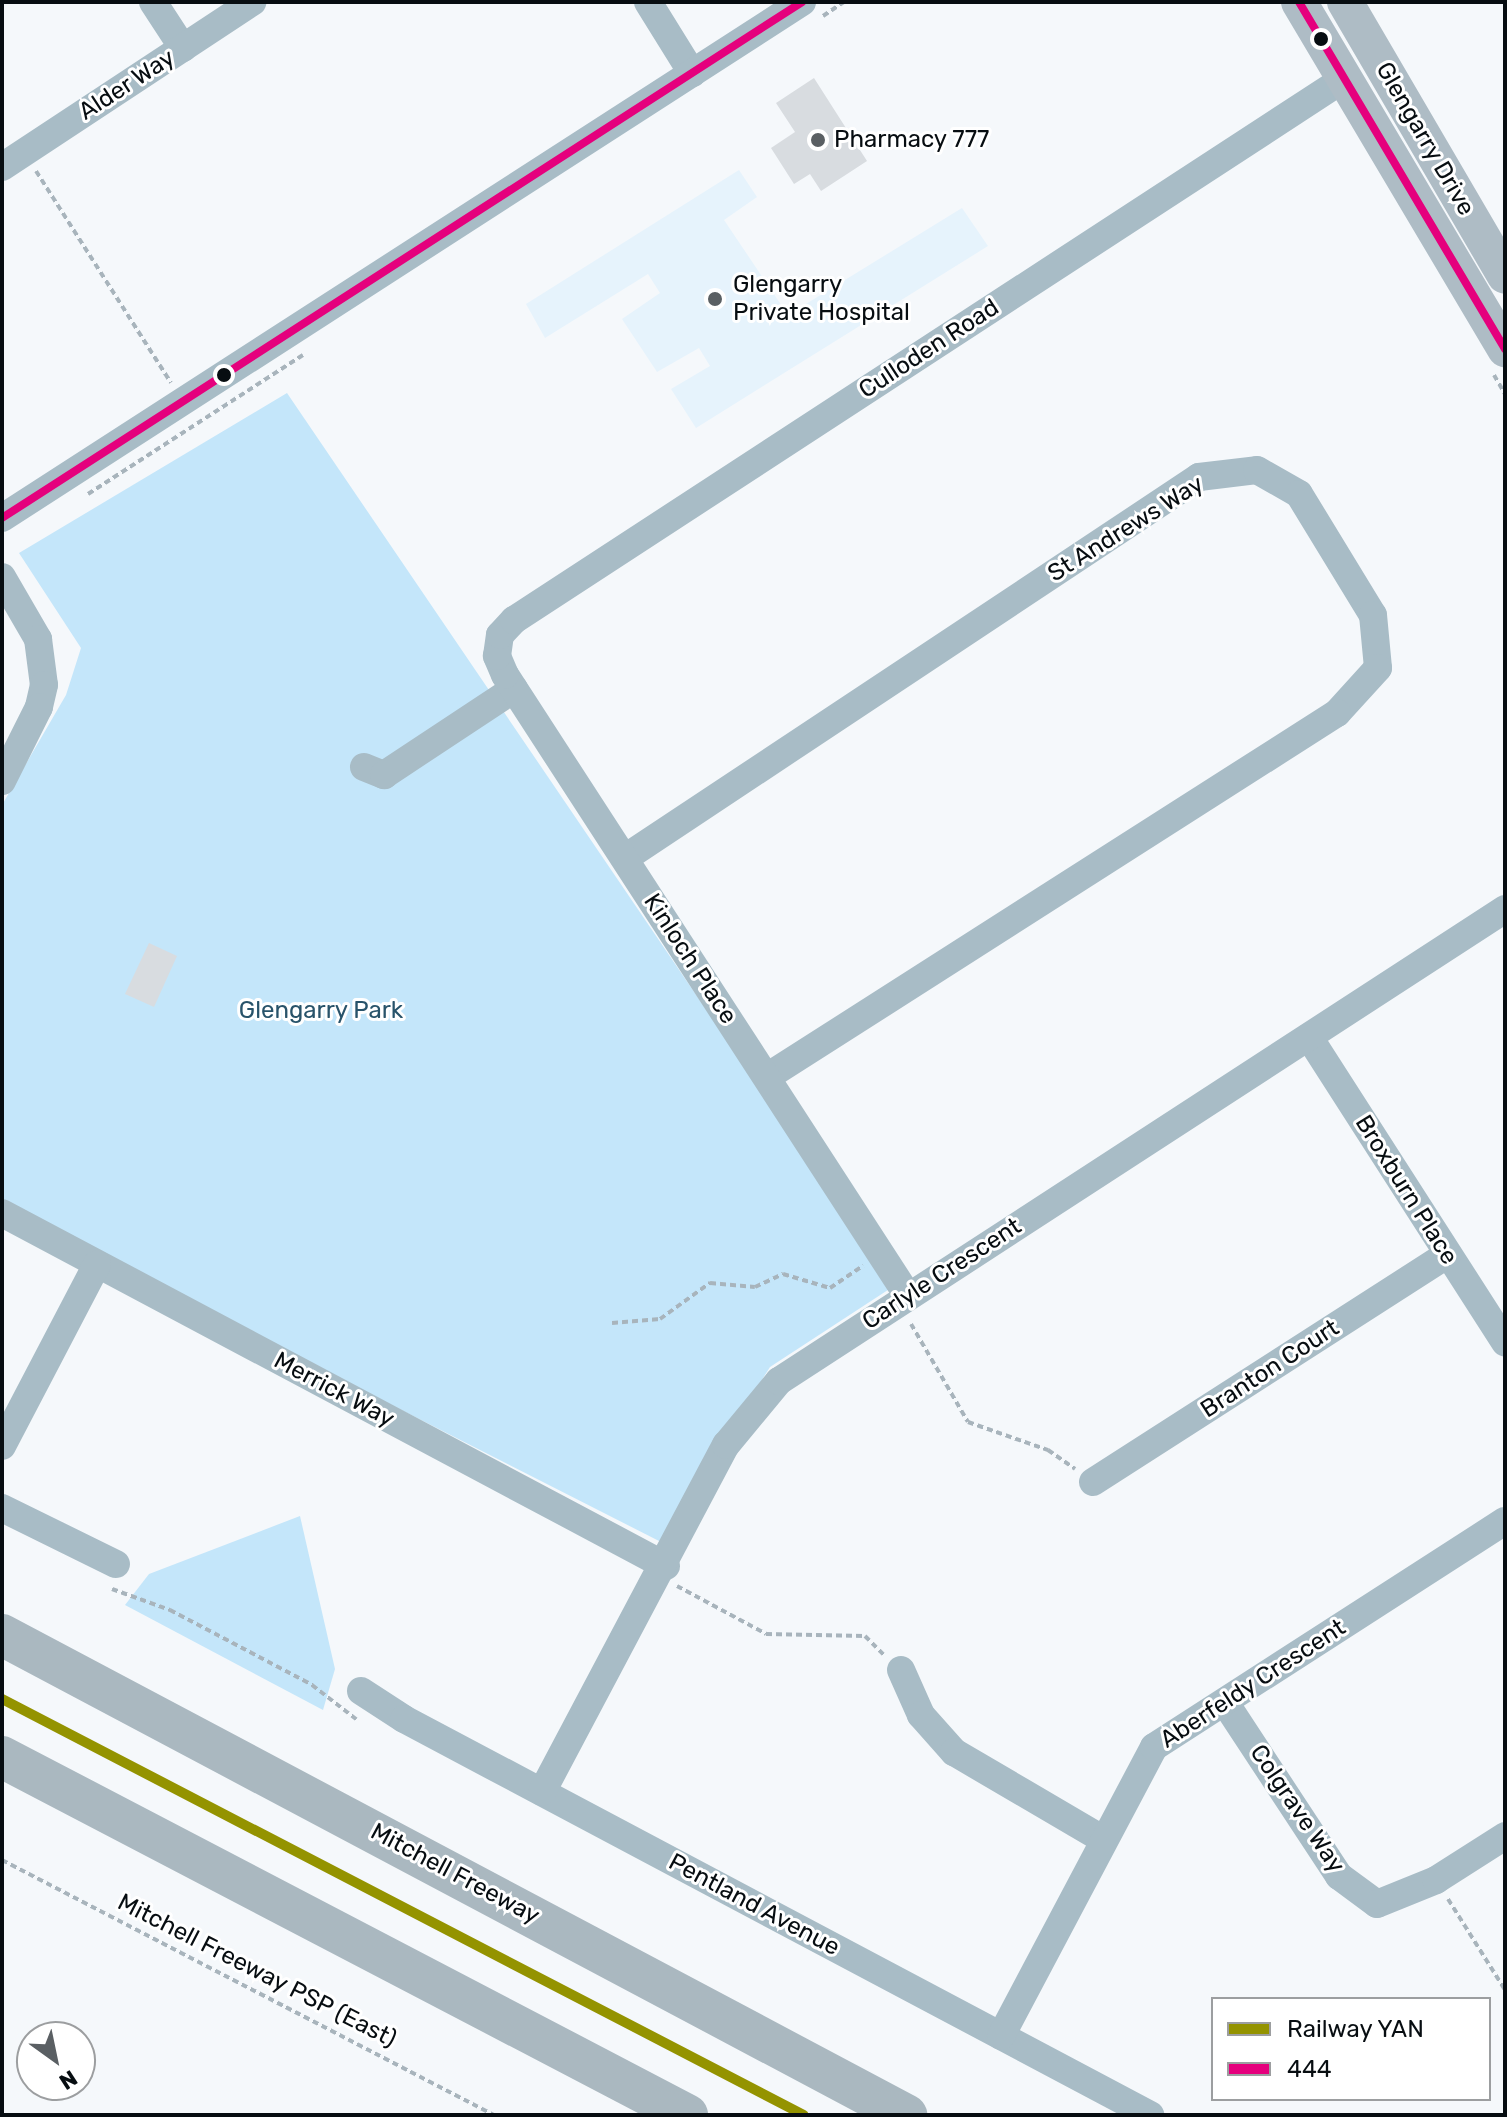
<!DOCTYPE html>
<html>
<head>
<meta charset="utf-8">
<style>
  body { margin:0 }
  #map { position:relative; width:1507px; height:2117px; overflow:hidden; background:#f5f8fb; font-family:Rubik,sans-serif }
  div>[style] { position:absolute }
  .built>* { inset:0; background:#e6f3fc }
  .green>* { inset:0; background:#c4e6fa }
  .building>* { inset:0; background:#d8dce0 }
  .path>* { height:4px; margin-top:-2px; transform-origin:0; background:repeating-linear-gradient(90deg,#a8b4bc 0 6px,transparent 0 10px) }
  .minor>* { height:28px; margin:-14px; padding:0 14px; transform-origin:14px; border-radius:14px; background:#a8bcc6 }
  .major>* { height:36px; margin:-18px; padding:0 18px; transform-origin:18px; border-radius:18px; background:#aebcc5 }
  .highway>* { height:42px; margin:-21px; padding:0 21px; transform-origin:21px; border-radius:21px; background:#aab8c0 }
  .bus-1>* { height:8px; margin:-4px; padding:0 4px; transform-origin:4px; border-radius:4px; background:#e5007d }
  .rail-1>* { height:10px; margin:-5px; padding:0 5px; transform-origin:5px; border-radius:5px; background:#949300 }
  .dots>* { width:22px; height:22px; translate:-50% -50%; box-sizing:border-box; border:4px solid #fff; border-radius:50% }
  span { translate:-50% -50%; white-space:nowrap; text-align:center; line-height:1.15; -webkit-text-stroke:6px #fff; paint-order:stroke }
  .street-label { font-size:24px; color:#070d11 }
  .poi-label { font-size:24px; color:#070d11 }
  .left { translate:0 -50%; text-align:left }
  .park-label { font-size:24px; color:#28536a }
  .frame { position:absolute; inset:0; border:4px solid #070d11; pointer-events:none }
  .legend { position:absolute; left:1211px; top:1997px; width:280px; height:104px; box-sizing:border-box; background:#fff; border:2px solid #9c9ea0; margin:0; padding:10px 14px; list-style:none; font-size:24px; color:#070d11 }
  .legend li { display:flex; align-items:center; gap:16px; height:40px }
  .legend b { width:40px; border:2px solid #9c9ea0 }
  .north { position:absolute; left:16px; top:2021px; width:80px; height:80px; box-sizing:border-box; background:#fff; border:2px solid #9c9ea0; border-radius:50%; rotate:147deg; font-size:22px; font-weight:700; line-height:32px; text-align:center; color:#070d11 }
  .north::after { content:''; display:block; margin:auto; width:28px; height:36px; background:#5a5f63; clip-path:polygon(50% 0,100% 100%,50% 72%,0 100%) }
</style>
</head>
<body>
<div id="map">
  <div class="built">
    <div style="clip-path:polygon(739px 170px,757px 197px,724px 220px,788px 315px,962px 208px,988px 246px,696px 428px,671px 389px,710px 366px,699px 348px,657px 372px,622px 319px,660px 293px,648px 274px,545px 338px,526px 304px)"></div>
  </div>
  <div class="green">
    <div style="clip-path:polygon(287px 393px,894px 1286px,770px 1367px,661px 1542px,2px 1207px,2px 805px,66px 695px,81px 648px,19px 553px)"></div>
    <div style="clip-path:polygon(300px 1516px,335px 1669px,323px 1710px,125px 1605px,149px 1574px)"></div>
  </div>
  <div class="building">
    <div style="clip-path:polygon(814px 78px,867px 161px,821px 191px,810px 174px,794px 184px,771px 148px,795px 132px,776px 103px)"></div>
    <div style="clip-path:polygon(149px 943px,177px 956px,154px 1007px,125px 994px)"></div>
  </div>
  <div class="path">
    <div style="left:823px;top:16px;width:25px;rotate:-34deg"></div>
    <div style="left:36px;top:171px;width:251px;rotate:57.5deg"></div>
    <div style="left:1494px;top:375px;width:22px;rotate:60deg"></div>
    <div style="left:88px;top:494px;width:256px;rotate:-32.9deg"></div>
    <div style="left:612px;top:1323px;width:48px;rotate:-4.8deg"></div>
    <div style="left:660px;top:1319px;width:62px;rotate:-35.8deg"></div>
    <div style="left:710px;top:1283px;width:45px;rotate:5.1deg"></div>
    <div style="left:755px;top:1287px;width:31px;rotate:-25deg"></div>
    <div style="left:783px;top:1274px;width:49px;rotate:16.6deg"></div>
    <div style="left:830px;top:1288px;width:40px;rotate:-34deg"></div>
    <div style="left:911px;top:1324px;width:113px;rotate:59.8deg"></div>
    <div style="left:968px;top:1422px;width:85px;rotate:19.3deg"></div>
    <div style="left:1048px;top:1450px;width:33px;rotate:35deg"></div>
    <div style="left:677px;top:1586px;width:101px;rotate:28.3deg"></div>
    <div style="left:766px;top:1634px;width:99px;rotate:1.2deg"></div>
    <div style="left:865px;top:1636px;width:27px;rotate:45deg"></div>
    <div style="left:112px;top:1589px;width:62px;rotate:19.9deg"></div>
    <div style="left:170px;top:1610px;width:161px;rotate:27.8deg"></div>
    <div style="left:312px;top:1685px;width:56px;rotate:37.7deg"></div>
    <div style="left:2px;top:1860px;width:554px;rotate:27.4deg"></div>
    <div style="left:1448px;top:1899px;width:107px;rotate:57.9deg"></div>
  </div>
  <div class="minor">
    <div style="left:153px;top:2px;width:55px;rotate:56.9deg"></div>
    <div style="left:648px;top:2px;width:84px;rotate:58.2deg"></div>
    <div style="left:2px;top:167px;width:300px;rotate:-33.4deg"></div>
    <div style="left:2px;top:518px;width:952px;rotate:-32.82deg"></div>
    <div style="left:2px;top:577px;width:72px;rotate:59.9deg"></div>
    <div style="left:38px;top:639px;width:46px;rotate:82.6deg"></div>
    <div style="left:44px;top:685px;width:23px;rotate:103deg"></div>
    <div style="left:39px;top:707px;width:83px;rotate:116.6deg"></div>
    <div style="left:364px;top:767px;width:22px;rotate:22deg"></div>
    <div style="left:384px;top:775px;width:156px;rotate:-33.5deg"></div>
    <div style="left:625px;top:858px;width:689px;rotate:-33.57deg"></div>
    <div style="left:1199px;top:477px;width:58px;rotate:-6.9deg"></div>
    <div style="left:1257px;top:470px;width:48px;rotate:29.7deg"></div>
    <div style="left:1299px;top:494px;width:142px;rotate:58.6deg"></div>
    <div style="left:1373px;top:615px;width:53px;rotate:84.6deg"></div>
    <div style="left:1378px;top:668px;width:61px;rotate:132.3deg"></div>
    <div style="left:1337px;top:713px;width:676px;rotate:147.44deg"></div>
    <div style="left:1309px;top:1037px;width:363px;rotate:57.3deg"></div>
    <div style="left:2px;top:1213px;width:752px;rotate:28deg"></div>
    <div style="left:908px;top:1296px;width:740px;rotate:-122.98deg"></div>
    <div style="left:505px;top:675px;width:21px;rotate:-113deg"></div>
    <div style="left:497px;top:656px;width:21px;rotate:-82deg"></div>
    <div style="left:500px;top:635px;width:21px;rotate:-47deg"></div>
    <div style="left:514px;top:620px;width:992px;rotate:-33.11deg"></div>
    <div style="left:2px;top:1446px;width:205px;rotate:-62.4deg"></div>
    <div style="left:1093px;top:1482px;width:421px;rotate:-32.7deg"></div>
    <div style="left:2px;top:1508px;width:127px;rotate:26.2deg"></div>
    <div style="left:901px;top:1670px;width:49px;rotate:66deg"></div>
    <div style="left:921px;top:1715px;width:50px;rotate:48.3deg"></div>
    <div style="left:954px;top:1752px;width:172px;rotate:30.4deg"></div>
    <div style="left:361px;top:1691px;width:51px;rotate:33.1deg"></div>
    <div style="left:404px;top:1719px;width:845px;rotate:27.96deg"></div>
    <div style="left:1226px;top:1704px;width:206px;rotate:56.7deg"></div>
    <div style="left:1339px;top:1876px;width:47px;rotate:36.4deg"></div>
    <div style="left:1377px;top:1904px;width:64px;rotate:-22.1deg"></div>
    <div style="left:1436px;top:1880px;width:82px;rotate:-32.5deg"></div>
    <div style="left:542px;top:1792px;width:393px;rotate:-62.1deg"></div>
    <div style="left:726px;top:1445px;width:83px;rotate:-50.4deg"></div>
    <div style="left:779px;top:1381px;width:866px;rotate:-33.03deg"></div>
    <div style="left:1001px;top:2036px;width:327px;rotate:-62.1deg"></div>
    <div style="left:1154px;top:1747px;width:417px;rotate:-32.8deg"></div>
  </div>
  <div class="major">
    <div style="left:1299px;top:2px;width:404px;rotate:59.3deg"></div>
    <div style="left:1345px;top:2px;width:317px;rotate:59.7deg"></div>
  </div>
  <div class="highway">
    <div style="left:2px;top:1635px;width:1024px;rotate:27.97deg"></div>
    <div style="left:2px;top:1757px;width:773px;rotate:27.59deg"></div>
  </div>
  <div class="bus-1">
    <div style="left:1299px;top:2px;width:404px;rotate:59.3deg"></div>
    <div style="left:2px;top:518px;width:952px;rotate:-32.82deg"></div>
  </div>
  <div class="rail-1">
    <div style="left:2px;top:1699px;width:903px;rotate:27.42deg"></div>
  </div>
  <div class="dots">
    <div style="left:1321px;top:39px;background:#070d11"></div>
    <div style="left:818px;top:140px;background:#5a5f63"></div>
    <div style="left:715px;top:299px;background:#5a5f63"></div>
    <div style="left:224px;top:375px;background:#070d11"></div>
  </div>
  <div class="street-label">
    <span style="left:127px;top:85px;rotate:-33deg">Alder Way</span>
    <span style="left:1425px;top:139px;rotate:60deg">Glengarry Drive</span>
    <span style="left:929px;top:349px;rotate:-33deg">Culloden Road</span>
    <span style="left:1126px;top:529px;rotate:-32deg">St Andrews Way</span>
    <span style="left:690px;top:959px;rotate:57deg">Kinloch Place</span>
    <span style="left:1406px;top:1190px;rotate:58deg">Broxburn Place</span>
    <span style="left:942px;top:1274px;rotate:-33deg">Carlyle Crescent</span>
    <span style="left:1270px;top:1369px;rotate:-33deg">Branton Court</span>
    <span style="left:334px;top:1390px;rotate:28deg">Merrick Way</span>
    <span style="left:1253px;top:1684px;rotate:-33deg">Aberfeldy Crescent</span>
    <span style="left:1297px;top:1809px;rotate:56deg">Colgrave Way</span>
    <span style="left:455px;top:1874px;rotate:28deg">Mitchell Freeway</span>
    <span style="left:754px;top:1905px;rotate:28deg">Pentland Avenue</span>
    <span style="left:257px;top:1971px;rotate:27deg">Mitchell Freeway PSP (East)</span>
  </div>
  <div class="poi-label">
    <span class="left" style="left:834px;top:140px">Pharmacy 777</span>
    <span class="left" style="left:733px;top:299px">Glengarry<br>Private Hospital</span>
  </div>
  <div class="park-label">
    <span style="left:321px;top:1011px">Glengarry Park</span>
  </div>
  <div class="frame"></div>
  <ul class="legend">
  <li><b style="height:10px;background:#949300"></b>Railway YAN</li>
  <li><b style="height:10px;background:#e5007d"></b>444</li>
  </ul>
  <div class="north">N</div>
</div>
</body>
</html>
